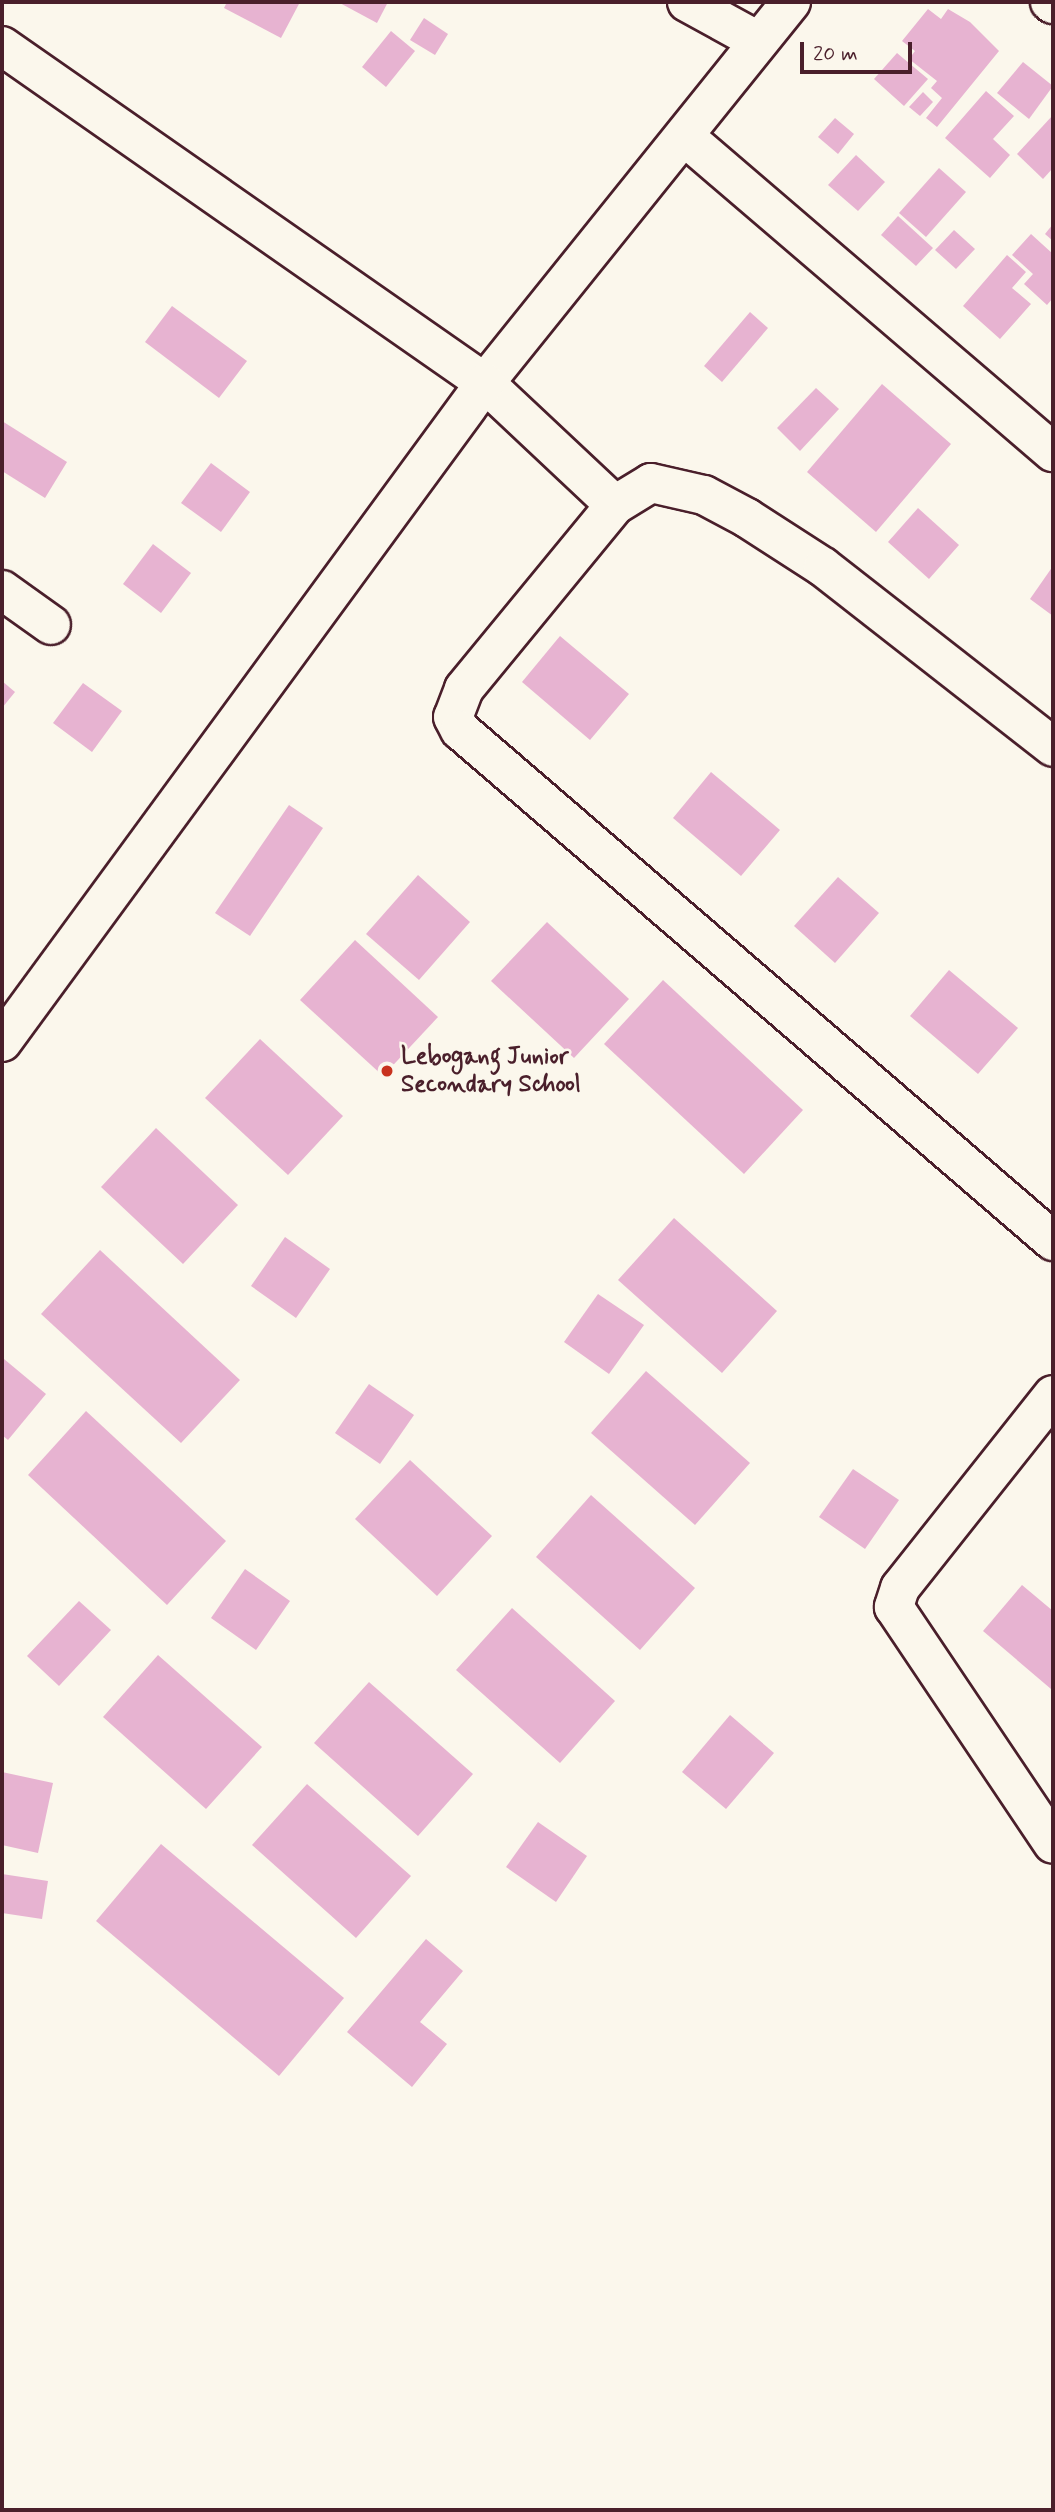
<!DOCTYPE html>
<html>
<head>
<meta charset="utf-8">
<style>
  body { margin:0 }
  #map { position:relative; width:1055px; height:2512px; overflow:hidden; background:#fbf7ec; font-family:Mynerve,sans-serif }
  div>[style] { position:absolute }
  .building>* { inset:0; background:#e7b3d1 }
  .roads { filter:drop-shadow(2px 0 #4a1f2b) drop-shadow(-2px 0 #4a1f2b) drop-shadow(0 2px #4a1f2b) drop-shadow(0 -2px #4a1f2b) }
  .street>* { height:38px; margin:-19px; padding:0 19px; transform-origin:19px; border-radius:19px; background:#fbf7ec }
  .secondary>* { height:38px; margin:-19px; padding:0 19px; transform-origin:19px; border-radius:19px; background:#fbf7ec }
  .dots>* { width:19px; height:19px; translate:-50% -50%; box-sizing:border-box; border:4px solid #fbf7ec; border-radius:50% }
  span { translate:-50% -50%; white-space:nowrap; text-align:center; line-height:1.15; -webkit-text-stroke:5px #fbf7ec; paint-order:stroke }
  .poi-label { font-size:24px; color:#4a1f2b; font-weight:700 }
  .left { translate:0 -50%; text-align:left }
  .frame { position:absolute; inset:0; border:4px solid #4a1f2b; pointer-events:none }
  .scale { position:absolute; left:800px; top:42px; width:112px; height:32px; box-sizing:border-box; border:4px solid #4a1f2b; border-top:0; padding-left:9px; font-size:21px; line-height:24px; white-space:nowrap; color:#4a1f2b; -webkit-text-stroke:5px #fbf7ec; paint-order:stroke }
</style>
</head>
<body>
<div id="map">
  <div class="building">
    <div style="clip-path:polygon(227px 2px,300px 2px,281px 38px,224px 8px)"></div>
    <div style="clip-path:polygon(338px 2px,388px 2px,377px 23px)"></div>
    <div style="clip-path:polygon(928px 9px,941px 19px,948px 9px,970px 22px,999px 51px,937px 127px,926px 118px,942px 98px,931px 88px,937px 81px,909px 59px,915px 51px,902px 41px)"></div>
    <div style="clip-path:polygon(424px 18px,448px 34px,435px 55px,410px 40px)"></div>
    <div style="clip-path:polygon(391px 31px,415px 51px,386px 87px,362px 67px)"></div>
    <div style="clip-path:polygon(897px 53px,928px 79px,904px 106px,874px 79px)"></div>
    <div style="clip-path:polygon(1023px 62px,1053px 86px,1029px 119px,997px 93px)"></div>
    <div style="clip-path:polygon(986px 91px,1014px 116px,993px 139px,1010px 155px,990px 178px,945px 138px)"></div>
    <div style="clip-path:polygon(923px 92px,933px 102px,920px 116px,909px 107px)"></div>
    <div style="clip-path:polygon(1053px 115px,1053px 168px,1043px 179px,1017px 154px)"></div>
    <div style="clip-path:polygon(835px 118px,854px 134px,838px 154px,818px 137px)"></div>
    <div style="clip-path:polygon(856px 155px,885px 182px,858px 211px,828px 185px)"></div>
    <div style="clip-path:polygon(939px 168px,966px 192px,926px 237px,899px 213px)"></div>
    <div style="clip-path:polygon(898px 216px,933px 248px,916px 266px,881px 235px)"></div>
    <div style="clip-path:polygon(1053px 224px,1053px 241px,1045px 234px)"></div>
    <div style="clip-path:polygon(954px 230px,975px 249px,956px 269px,935px 250px)"></div>
    <div style="clip-path:polygon(1031px 234px,1053px 254px,1053px 298px,1047px 305px,1024px 284px,1033px 274px,1012px 255px)"></div>
    <div style="clip-path:polygon(1007px 255px,1026px 272px,1012px 288px,1031px 304px,1000px 339px,963px 306px)"></div>
    <div style="clip-path:polygon(172px 306px,247px 361px,219px 398px,145px 342px)"></div>
    <div style="clip-path:polygon(750px 312px,768px 328px,722px 382px,704px 366px)"></div>
    <div style="clip-path:polygon(882px 384px,951px 444px,876px 532px,807px 472px)"></div>
    <div style="clip-path:polygon(816px 388px,839px 409px,800px 451px,777px 428px)"></div>
    <div style="clip-path:polygon(2px 421px,67px 462px,45px 498px,2px 471px)"></div>
    <div style="clip-path:polygon(211px 463px,250px 492px,221px 532px,181px 503px)"></div>
    <div style="clip-path:polygon(918px 508px,959px 545px,929px 579px,888px 542px)"></div>
    <div style="clip-path:polygon(153px 544px,191px 573px,161px 613px,123px 584px)"></div>
    <div style="clip-path:polygon(1053px 566px,1053px 616px,1030px 599px)"></div>
    <div style="clip-path:polygon(560px 636px,629px 694px,590px 740px,522px 682px)"></div>
    <div style="clip-path:polygon(2px 681px,15px 692px,2px 708px)"></div>
    <div style="clip-path:polygon(83px 683px,122px 711px,92px 752px,53px 723px)"></div>
    <div style="clip-path:polygon(711px 772px,780px 830px,741px 876px,673px 818px)"></div>
    <div style="clip-path:polygon(289px 805px,323px 828px,250px 936px,215px 913px)"></div>
    <div style="clip-path:polygon(418px 875px,470px 922px,419px 980px,366px 934px)"></div>
    <div style="clip-path:polygon(838px 877px,879px 913px,835px 963px,794px 926px)"></div>
    <div style="clip-path:polygon(547px 922px,629px 999px,574px 1058px,491px 981px)"></div>
    <div style="clip-path:polygon(355px 940px,438px 1017px,383px 1076px,300px 1000px)"></div>
    <div style="clip-path:polygon(949px 970px,1018px 1028px,978px 1074px,910px 1016px)"></div>
    <div style="clip-path:polygon(663px 980px,803px 1110px,744px 1174px,604px 1044px)"></div>
    <div style="clip-path:polygon(260px 1039px,343px 1116px,288px 1175px,205px 1098px)"></div>
    <div style="clip-path:polygon(156px 1128px,238px 1205px,183px 1264px,101px 1187px)"></div>
    <div style="clip-path:polygon(674px 1218px,777px 1311px,722px 1373px,618px 1280px)"></div>
    <div style="clip-path:polygon(285px 1237px,330px 1269px,296px 1318px,251px 1286px)"></div>
    <div style="clip-path:polygon(100px 1250px,240px 1380px,181px 1443px,41px 1314px)"></div>
    <div style="clip-path:polygon(598px 1294px,644px 1325px,609px 1374px,564px 1342px)"></div>
    <div style="clip-path:polygon(4px 1359px,46px 1394px,8px 1440px,2px 1435px)"></div>
    <div style="clip-path:polygon(646px 1371px,750px 1463px,695px 1525px,591px 1433px)"></div>
    <div style="clip-path:polygon(369px 1384px,414px 1415px,380px 1464px,335px 1433px)"></div>
    <div style="clip-path:polygon(86px 1411px,226px 1541px,167px 1605px,28px 1475px)"></div>
    <div style="clip-path:polygon(410px 1460px,492px 1536px,437px 1596px,355px 1519px)"></div>
    <div style="clip-path:polygon(853px 1469px,899px 1500px,865px 1549px,819px 1517px)"></div>
    <div style="clip-path:polygon(591px 1495px,695px 1588px,640px 1650px,536px 1557px)"></div>
    <div style="clip-path:polygon(245px 1569px,290px 1601px,256px 1650px,211px 1618px)"></div>
    <div style="clip-path:polygon(1022px 1585px,1053px 1611px,1051px 1689px,983px 1631px)"></div>
    <div style="clip-path:polygon(79px 1601px,111px 1630px,59px 1686px,27px 1656px)"></div>
    <div style="clip-path:polygon(512px 1608px,615px 1701px,560px 1763px,456px 1670px)"></div>
    <div style="clip-path:polygon(158px 1655px,262px 1747px,206px 1809px,103px 1717px)"></div>
    <div style="clip-path:polygon(369px 1682px,473px 1774px,418px 1836px,314px 1743px)"></div>
    <div style="clip-path:polygon(730px 1715px,774px 1753px,726px 1809px,682px 1772px)"></div>
    <div style="clip-path:polygon(2px 1772px,53px 1783px,38px 1853px,2px 1845px)"></div>
    <div style="clip-path:polygon(307px 1784px,411px 1876px,356px 1938px,252px 1845px)"></div>
    <div style="clip-path:polygon(538px 1822px,587px 1856px,556px 1902px,506px 1867px)"></div>
    <div style="clip-path:polygon(161px 1844px,344px 1998px,279px 2076px,96px 1921px)"></div>
    <div style="clip-path:polygon(2px 1874px,48px 1881px,42px 1919px,2px 1913px)"></div>
    <div style="clip-path:polygon(426px 1939px,463px 1971px,420px 2022px,447px 2044px,412px 2087px,347px 2032px)"></div>
  </div>
  <div class="roads">
    <div class="street">
      <div style="left:687px;top:2px;width:81px;rotate:28.8deg"></div>
      <div style="left:791px;top:2px;width:489px;rotate:128.8deg"></div>
      <div style="left:485px;top:383px;width:178px;rotate:43.2deg"></div>
      <div style="left:615px;top:505px;width:238px;rotate:129.4deg"></div>
      <div style="left:464px;top:689px;width:30px;rotate:111deg"></div>
      <div style="left:453px;top:717px;width:15px;rotate:62deg"></div>
      <div style="left:460px;top:730px;width:783px;rotate:40.75deg"></div>
      <div style="left:1050px;top:2px;width:4px;rotate:34deg"></div>
      <div style="left:684px;top:136px;width:486px;rotate:40.6deg"></div>
      <div style="left:615px;top:505px;width:42px;rotate:-31.4deg"></div>
      <div style="left:651px;top:483px;width:54px;rotate:12.8deg"></div>
      <div style="left:704px;top:495px;width:49px;rotate:28.1deg"></div>
      <div style="left:747px;top:518px;width:90px;rotate:32.8deg"></div>
      <div style="left:823px;top:567px;width:292px;rotate:38deg"></div>
      <div style="left:2px;top:590px;width:60px;rotate:35.5deg"></div>
      <div style="left:1053px;top:1395px;width:246px;rotate:128.4deg"></div>
      <div style="left:900px;top:1588px;width:20px;rotate:108deg"></div>
      <div style="left:894px;top:1607px;width:285px;rotate:56.1deg"></div>
    </div>
    <div class="secondary">
      <div style="left:2px;top:46px;width:589px;rotate:34.9deg"></div>
      <div style="left:485px;top:383px;width:817px;rotate:126.24deg"></div>
    </div>
  </div>
  <div class="dots">
    <div style="left:387px;top:1071px;background:#c8321e"></div>
  </div>
  <div class="poi-label">
    <span class="left" style="left:401px;top:1071px">Lebogang Junior<br>Secondary School</span>
  </div>
  <div class="frame"></div>
  <div class="scale">20 m</div>
</div>
</body>
</html>
